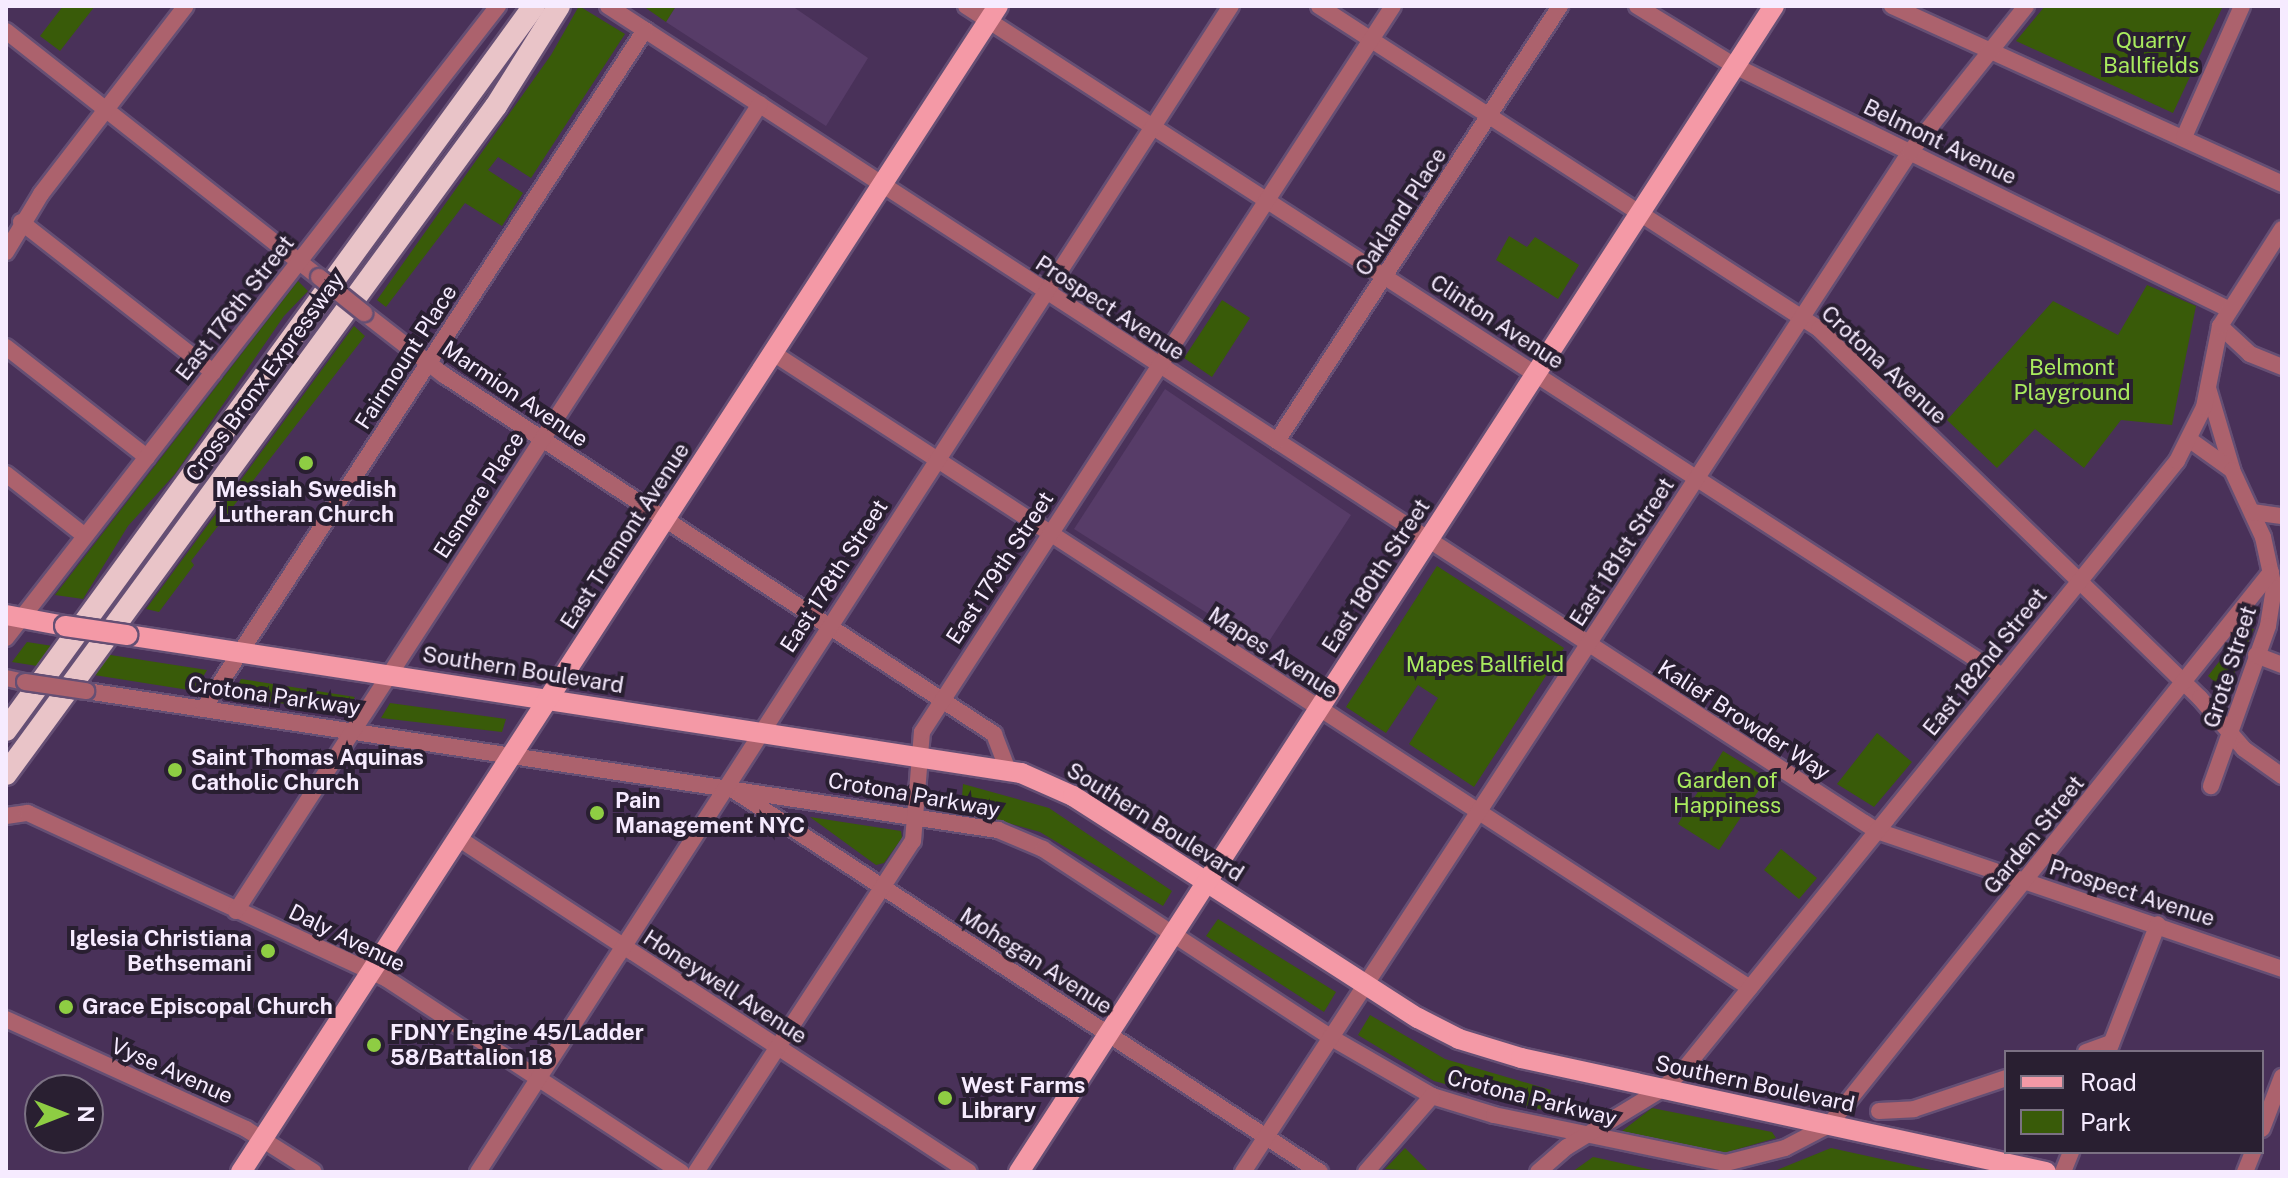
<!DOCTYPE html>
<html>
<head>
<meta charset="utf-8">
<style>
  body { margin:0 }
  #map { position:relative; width:2288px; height:1178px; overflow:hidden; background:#493159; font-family:"Public Sans",sans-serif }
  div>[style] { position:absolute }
  .built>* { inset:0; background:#573c68 }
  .green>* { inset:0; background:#395b09 }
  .roads { filter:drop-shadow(2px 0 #654f74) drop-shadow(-2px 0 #654f74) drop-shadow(0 2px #654f74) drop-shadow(0 -2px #654f74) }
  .minor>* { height:16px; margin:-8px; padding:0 8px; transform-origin:8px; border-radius:8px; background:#ac626d }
  .major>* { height:20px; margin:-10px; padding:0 10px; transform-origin:10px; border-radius:10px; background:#f499a6 }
  .highway>* { height:22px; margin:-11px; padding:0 11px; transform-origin:11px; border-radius:11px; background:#e9c4c8 }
  .bridges { filter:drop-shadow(2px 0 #654f74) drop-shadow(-2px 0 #654f74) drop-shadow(0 2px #654f74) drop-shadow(0 -2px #654f74) }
  .minor-bridge>* { height:16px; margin:-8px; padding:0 8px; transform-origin:8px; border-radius:8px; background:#ac626d }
  .major-bridge>* { height:20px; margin:-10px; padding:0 10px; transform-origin:10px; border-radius:10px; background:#f499a6 }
  .dots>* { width:22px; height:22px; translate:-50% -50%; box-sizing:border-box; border:4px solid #291f31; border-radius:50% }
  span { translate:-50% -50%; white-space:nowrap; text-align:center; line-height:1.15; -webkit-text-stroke:8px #291f31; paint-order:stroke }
  .park-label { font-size:22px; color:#a9eb5e }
  .street-label { font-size:22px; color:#f6ebff }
  .poi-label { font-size:22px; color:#f6ebff; font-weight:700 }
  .left { translate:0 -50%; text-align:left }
  .right { translate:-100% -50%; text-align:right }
  .frame { position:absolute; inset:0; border:8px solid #f6ebff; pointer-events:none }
  .legend { position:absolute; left:2004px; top:1050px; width:260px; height:104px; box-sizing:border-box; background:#291f31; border:2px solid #7b7183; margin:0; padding:10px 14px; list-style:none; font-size:24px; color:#f6ebff }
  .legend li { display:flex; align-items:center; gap:16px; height:40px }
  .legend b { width:40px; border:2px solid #7b7183 }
  .north { position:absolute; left:24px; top:1074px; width:80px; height:80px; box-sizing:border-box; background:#291f31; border:2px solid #7b7183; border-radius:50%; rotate:90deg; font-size:22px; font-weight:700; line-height:32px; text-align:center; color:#f6ebff }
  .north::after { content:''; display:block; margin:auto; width:28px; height:36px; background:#8ecd43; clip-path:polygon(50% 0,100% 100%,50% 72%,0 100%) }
</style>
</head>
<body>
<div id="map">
  <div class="built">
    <div style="clip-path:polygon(676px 6px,792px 6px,868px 58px,826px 126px,666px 22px)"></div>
    <div style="clip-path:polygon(1165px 389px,1351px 515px,1264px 649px,1074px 529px)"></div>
  </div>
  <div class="green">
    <div style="clip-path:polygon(63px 6px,95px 6px,60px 51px,40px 36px)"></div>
    <div style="clip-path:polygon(579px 6px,625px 34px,531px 178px,498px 157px,488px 170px,523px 193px,502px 226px,465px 203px,386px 307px,377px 300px,551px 55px)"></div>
    <div style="clip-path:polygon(643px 6px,676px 6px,666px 22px)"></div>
    <div style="clip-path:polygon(2045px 6px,2223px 6px,2173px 113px,2016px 41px)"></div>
    <div style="clip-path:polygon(1509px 236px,1527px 247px,1535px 237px,1579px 265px,1558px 299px,1496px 260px)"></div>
    <div style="clip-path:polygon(298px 281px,308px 291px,284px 316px,175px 474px,128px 526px,83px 599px,55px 595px)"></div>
    <div style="clip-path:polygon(2147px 285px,2196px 306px,2172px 425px,2121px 420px,2084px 468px,2035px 429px,1997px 468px,1947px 420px,2053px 301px,2118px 335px)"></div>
    <div style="clip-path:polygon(1222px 300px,1250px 318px,1212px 377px,1184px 358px)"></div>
    <div style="clip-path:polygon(354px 326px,365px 336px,191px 561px,194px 565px,159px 612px,146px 609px)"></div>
    <div style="clip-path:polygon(1437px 566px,1564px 648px,1474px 787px,1409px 744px,1438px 698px,1418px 685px,1386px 733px,1346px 707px)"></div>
    <div style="clip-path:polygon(2246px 627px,2254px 629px,2226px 692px,2208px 676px)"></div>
    <div style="clip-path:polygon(27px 642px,207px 670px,195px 691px,12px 662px)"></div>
    <div style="clip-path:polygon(241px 679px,355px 697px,345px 713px,233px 696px)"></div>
    <div style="clip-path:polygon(390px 703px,506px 719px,502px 732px,381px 718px)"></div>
    <div style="clip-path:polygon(1877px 733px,1912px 762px,1874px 807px,1837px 784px)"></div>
    <div style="clip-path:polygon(1723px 751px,1767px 778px,1719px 850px,1678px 824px)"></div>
    <div style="clip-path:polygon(963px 784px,1049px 808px,1172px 891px,1163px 906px,1040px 832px,961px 810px)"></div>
    <div style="clip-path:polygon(810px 817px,901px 831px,902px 838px,884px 863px,876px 865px)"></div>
    <div style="clip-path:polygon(1781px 849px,1817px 878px,1799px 899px,1764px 870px)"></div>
    <div style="clip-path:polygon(1218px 919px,1336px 992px,1324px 1012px,1206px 936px)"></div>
    <div style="clip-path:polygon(1370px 1015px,1445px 1059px,1551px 1090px,1547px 1111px,1434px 1081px,1358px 1035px)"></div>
    <div style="clip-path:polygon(1652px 1108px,1772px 1132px,1776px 1138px,1724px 1153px,1622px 1131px)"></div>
    <div style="clip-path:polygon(1405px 1148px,1429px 1172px,1385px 1169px)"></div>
    <div style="clip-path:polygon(1831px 1148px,1940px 1172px,1772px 1172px)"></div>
    <div style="clip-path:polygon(1593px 1157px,1598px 1158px,1661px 1172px,1572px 1172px)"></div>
  </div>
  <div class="roads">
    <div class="minor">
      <div style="left:608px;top:6px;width:1514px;rotate:33.03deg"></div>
      <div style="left:1877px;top:831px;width:428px;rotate:18.8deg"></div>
      <div style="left:966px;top:6px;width:1234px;rotate:32.89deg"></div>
      <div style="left:1319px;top:6px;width:595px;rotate:32.86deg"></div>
      <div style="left:1819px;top:329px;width:530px;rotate:44.08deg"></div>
      <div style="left:2200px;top:698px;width:67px;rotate:49.2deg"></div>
      <div style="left:2244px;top:749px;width:47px;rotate:35.4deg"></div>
      <div style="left:1637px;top:6px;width:115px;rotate:31.5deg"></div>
      <div style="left:1735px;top:66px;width:550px;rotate:26.24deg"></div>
      <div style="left:1892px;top:6px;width:429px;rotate:24.5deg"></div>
      <div style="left:6px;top:31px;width:398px;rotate:38.2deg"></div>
      <div style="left:2184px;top:137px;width:143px;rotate:-66.1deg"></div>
      <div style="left:21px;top:222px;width:244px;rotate:38deg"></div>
      <div style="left:6px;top:252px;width:68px;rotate:-58.9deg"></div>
      <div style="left:41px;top:194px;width:237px;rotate:-52.4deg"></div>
      <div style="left:364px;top:313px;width:101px;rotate:37.8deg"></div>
      <div style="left:444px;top:375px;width:657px;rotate:33.13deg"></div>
      <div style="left:994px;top:734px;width:39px;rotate:69deg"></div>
      <div style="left:2220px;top:326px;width:41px;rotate:43deg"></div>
      <div style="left:2250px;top:354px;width:35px;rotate:22deg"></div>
      <div style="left:6px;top:347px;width:179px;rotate:38deg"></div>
      <div style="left:773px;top:353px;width:1165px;rotate:33.02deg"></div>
      <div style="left:2208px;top:388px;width:84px;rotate:73.5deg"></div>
      <div style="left:2190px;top:440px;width:52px;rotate:35.5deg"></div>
      <div style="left:2232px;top:470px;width:74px;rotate:65.2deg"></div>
      <div style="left:2263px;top:537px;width:52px;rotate:77.8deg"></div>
      <div style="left:2274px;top:588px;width:38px;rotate:99deg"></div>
      <div style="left:2268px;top:626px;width:170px;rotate:109.6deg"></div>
      <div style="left:1277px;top:441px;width:519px;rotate:-56.95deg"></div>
      <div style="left:6px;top:474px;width:100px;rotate:38.1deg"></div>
      <div style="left:2252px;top:512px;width:30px;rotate:8deg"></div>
      <div style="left:6px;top:638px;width:801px;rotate:-52.1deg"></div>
      <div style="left:2256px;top:655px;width:28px;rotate:21deg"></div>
      <div style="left:6px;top:678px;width:19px;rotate:12deg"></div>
      <div style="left:86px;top:691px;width:923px;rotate:8.67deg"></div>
      <div style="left:998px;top:830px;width:49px;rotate:22.9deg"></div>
      <div style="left:1043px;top:849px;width:343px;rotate:33.2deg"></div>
      <div style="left:1330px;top:1037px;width:118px;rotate:30deg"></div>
      <div style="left:1432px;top:1096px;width:65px;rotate:17deg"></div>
      <div style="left:1494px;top:1115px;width:237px;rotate:11.7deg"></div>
      <div style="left:1726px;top:1163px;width:61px;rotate:-14.3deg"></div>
      <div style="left:1785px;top:1148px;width:50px;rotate:-27.6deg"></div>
      <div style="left:1829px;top:1125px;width:708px;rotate:-51.37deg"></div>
      <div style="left:204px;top:708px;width:809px;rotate:-56.96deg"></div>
      <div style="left:735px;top:791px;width:698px;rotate:33.08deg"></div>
      <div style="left:6px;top:816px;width:22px;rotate:-8deg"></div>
      <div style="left:28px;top:813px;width:396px;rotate:24.8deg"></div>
      <div style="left:387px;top:979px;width:352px;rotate:33.3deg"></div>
      <div style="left:458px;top:838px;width:610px;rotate:33.17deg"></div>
      <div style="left:236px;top:911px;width:962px;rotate:-57deg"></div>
      <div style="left:6px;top:1019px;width:264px;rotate:24.6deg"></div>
      <div style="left:246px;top:1129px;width:80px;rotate:32.3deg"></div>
      <div style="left:2086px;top:1052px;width:27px;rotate:-20deg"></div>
      <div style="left:2108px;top:1052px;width:137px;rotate:-68.7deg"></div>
      <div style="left:1879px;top:1111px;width:35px;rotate:-3deg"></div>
      <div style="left:1914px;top:1109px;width:97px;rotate:-18.6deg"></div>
      <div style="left:2262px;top:1129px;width:56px;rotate:-69deg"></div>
      <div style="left:478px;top:1172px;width:1388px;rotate:-57.15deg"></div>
      <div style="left:696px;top:1172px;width:396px;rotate:-56.8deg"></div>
      <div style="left:913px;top:841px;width:109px;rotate:-85.3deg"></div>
      <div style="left:922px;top:732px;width:865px;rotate:-57.03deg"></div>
      <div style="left:1243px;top:1172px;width:1219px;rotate:-56.82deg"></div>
      <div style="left:1910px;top:152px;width:186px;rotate:-51.5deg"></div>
      <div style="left:1366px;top:1172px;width:101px;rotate:-49deg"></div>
      <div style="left:1538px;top:1172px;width:38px;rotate:-41deg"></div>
      <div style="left:1567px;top:1147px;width:111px;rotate:-31.4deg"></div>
      <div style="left:1662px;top:1089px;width:31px;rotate:-42deg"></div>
      <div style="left:1685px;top:1068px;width:781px;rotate:-50.97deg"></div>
      <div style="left:2177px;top:461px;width:60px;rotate:-63.4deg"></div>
      <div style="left:2204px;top:407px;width:83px;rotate:-78.8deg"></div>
      <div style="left:2220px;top:326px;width:115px;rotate:-57.4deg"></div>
      <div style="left:2063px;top:1172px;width:22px;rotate:-68deg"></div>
      <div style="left:2245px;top:1172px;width:22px;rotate:-68deg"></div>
    </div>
    <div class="major">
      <div style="left:6px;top:615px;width:60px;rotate:10.6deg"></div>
      <div style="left:127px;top:635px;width:905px;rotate:8.78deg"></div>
      <div style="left:1021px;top:773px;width:57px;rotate:23.9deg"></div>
      <div style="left:1073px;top:796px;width:410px;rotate:32.8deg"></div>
      <div style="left:1418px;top:1018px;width:46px;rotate:27.1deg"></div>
      <div style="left:1459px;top:1039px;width:65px;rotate:17deg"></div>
      <div style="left:1521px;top:1058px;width:537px;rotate:12.25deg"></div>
      <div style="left:241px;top:1172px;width:1390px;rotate:-57.01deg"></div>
      <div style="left:1019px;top:1172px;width:1389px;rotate:-57.08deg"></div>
    </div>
    <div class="highway">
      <div style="left:6px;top:730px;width:896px;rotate:-53.9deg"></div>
      <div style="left:6px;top:774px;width:828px;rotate:-53.74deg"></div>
      <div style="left:496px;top:106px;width:118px;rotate:-57.8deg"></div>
    </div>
  </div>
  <div class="bridges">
    <div class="minor-bridge">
      <div style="left:319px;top:277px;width:58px;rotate:38.7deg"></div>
      <div style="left:25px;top:682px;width:62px;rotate:8.4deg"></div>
    </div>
    <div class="major-bridge">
      <div style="left:65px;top:626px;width:63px;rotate:8.3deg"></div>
    </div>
  </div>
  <div class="dots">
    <div style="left:306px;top:463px;background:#8ecd43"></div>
    <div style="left:175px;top:770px;background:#8ecd43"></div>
    <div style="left:597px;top:813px;background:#8ecd43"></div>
    <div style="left:268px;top:951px;background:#8ecd43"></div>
    <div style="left:66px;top:1007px;background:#8ecd43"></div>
    <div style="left:374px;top:1045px;background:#8ecd43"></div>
    <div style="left:945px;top:1098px;background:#8ecd43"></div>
  </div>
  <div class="park-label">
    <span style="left:2151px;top:53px">Quarry<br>Ballfields</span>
    <span style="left:2072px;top:380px">Belmont<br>Playground</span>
    <span style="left:1485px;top:665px">Mapes Ballfield</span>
    <span style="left:1727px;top:793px">Garden of<br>Happiness</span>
  </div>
  <div class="street-label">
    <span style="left:1940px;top:142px;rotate:26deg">Belmont Avenue</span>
    <span style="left:1401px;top:212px;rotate:-57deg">Oakland Place</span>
    <span style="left:235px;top:308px;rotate:-52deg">East 176th Street</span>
    <span style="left:1110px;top:308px;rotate:33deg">Prospect Avenue</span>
    <span style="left:1497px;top:322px;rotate:33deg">Clinton Avenue</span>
    <span style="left:406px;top:357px;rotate:-57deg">Fairmount Place</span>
    <span style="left:1884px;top:365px;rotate:43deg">Crotona Avenue</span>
    <span style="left:265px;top:377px;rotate:-54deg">Cross Bronx Expressway</span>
    <span style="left:515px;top:394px;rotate:34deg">Marmion Avenue</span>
    <span style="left:479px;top:495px;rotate:-57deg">Elsmere Place</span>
    <span style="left:625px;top:536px;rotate:-57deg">East Tremont Avenue</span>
    <span style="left:1622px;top:552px;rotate:-57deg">East 181st Street</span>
    <span style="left:1000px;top:568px;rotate:-57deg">East 179th Street</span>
    <span style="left:834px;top:576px;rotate:-57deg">East 178th Street</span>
    <span style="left:1376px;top:576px;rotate:-57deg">East 180th Street</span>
    <span style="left:1273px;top:653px;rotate:33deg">Mapes Avenue</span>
    <span style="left:1985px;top:662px;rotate:-51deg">East 182nd Street</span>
    <span style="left:2230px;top:667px;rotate:-72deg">Grote Street</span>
    <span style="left:523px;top:670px;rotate:9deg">Southern Boulevard</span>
    <span style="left:274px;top:696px;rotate:8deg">Crotona Parkway</span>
    <span style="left:1744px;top:720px;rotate:33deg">Kalief Browder Way</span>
    <span style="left:914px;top:795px;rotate:10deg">Crotona Parkway</span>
    <span style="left:1155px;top:822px;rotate:32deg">Southern Boulevard</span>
    <span style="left:2034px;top:835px;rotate:-51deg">Garden Street</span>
    <span style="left:2132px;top:893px;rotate:18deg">Prospect Avenue</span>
    <span style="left:347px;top:938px;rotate:26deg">Daly Avenue</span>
    <span style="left:1036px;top:961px;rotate:33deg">Mohegan Avenue</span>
    <span style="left:725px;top:987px;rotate:33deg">Honeywell Avenue</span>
    <span style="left:172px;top:1071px;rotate:24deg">Vyse Avenue</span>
    <span style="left:1755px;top:1084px;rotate:12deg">Southern Boulevard</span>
    <span style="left:1532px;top:1098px;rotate:14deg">Crotona Parkway</span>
  </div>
  <div class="poi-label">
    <span style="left:306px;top:502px">Messiah Swedish<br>Lutheran Church</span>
    <span class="left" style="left:191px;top:770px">Saint Thomas Aquinas<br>Catholic Church</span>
    <span class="left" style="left:615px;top:813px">Pain<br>Management NYC</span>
    <span class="right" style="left:252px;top:951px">Iglesia Christiana<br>Bethsemani</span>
    <span class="left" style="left:82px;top:1007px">Grace Episcopal Church</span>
    <span class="left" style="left:390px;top:1045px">FDNY Engine 45/Ladder<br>58/Battalion 18</span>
    <span class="left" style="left:961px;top:1098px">West Farms<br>Library</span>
  </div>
  <div class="frame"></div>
  <ul class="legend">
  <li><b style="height:10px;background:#f499a6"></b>Road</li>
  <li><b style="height:22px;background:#395b09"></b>Park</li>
  </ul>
  <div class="north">N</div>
</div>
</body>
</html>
